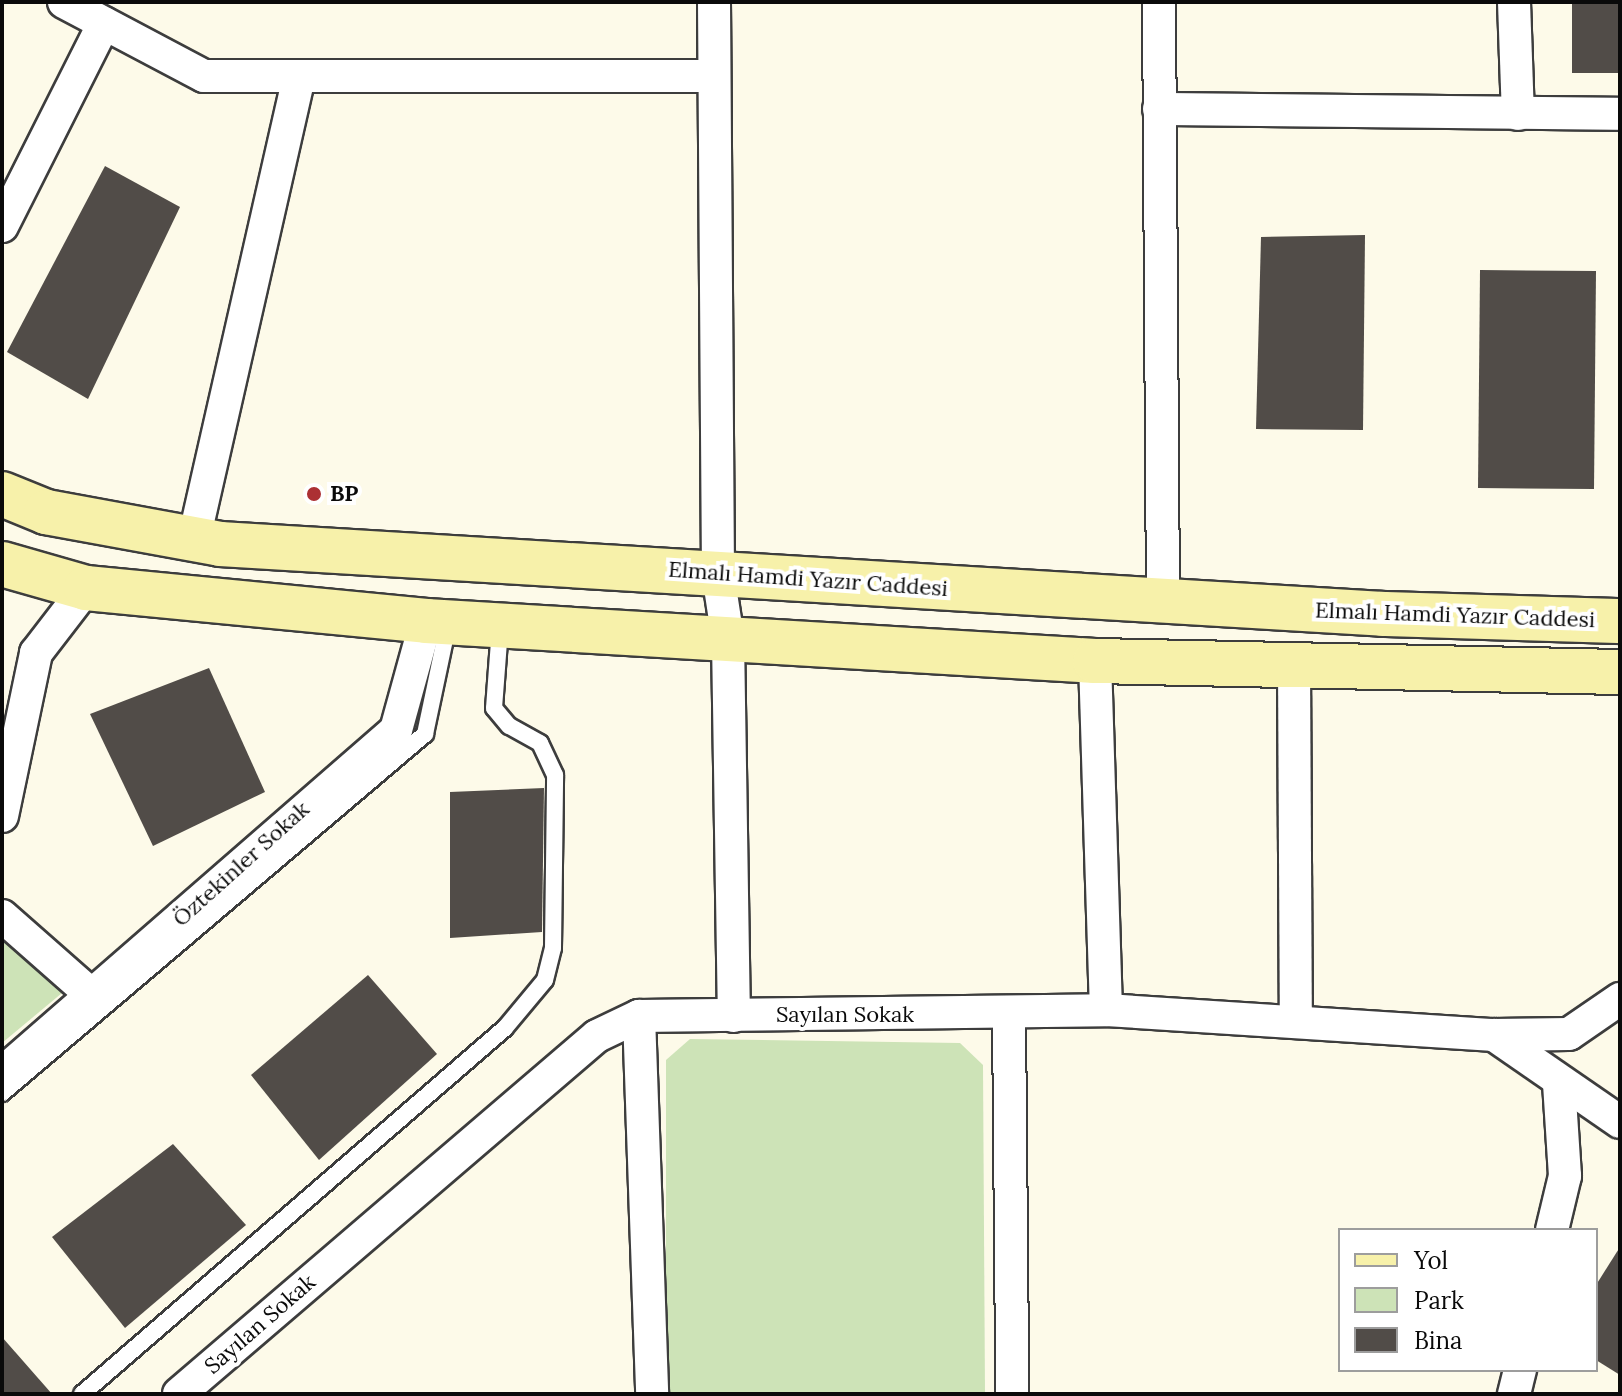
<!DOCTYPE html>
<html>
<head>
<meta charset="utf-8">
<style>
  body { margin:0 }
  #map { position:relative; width:1622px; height:1396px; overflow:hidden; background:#fdfae9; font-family:Lora,serif }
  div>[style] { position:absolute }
  .green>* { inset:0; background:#cde3b7 }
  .building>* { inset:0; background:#514c48 }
  .roads { filter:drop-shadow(2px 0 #3d3d3d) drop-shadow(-2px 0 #3d3d3d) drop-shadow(0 2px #3d3d3d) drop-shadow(0 -2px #3d3d3d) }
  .service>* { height:16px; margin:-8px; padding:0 8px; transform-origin:8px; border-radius:8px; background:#fff }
  .minor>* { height:32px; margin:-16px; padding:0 16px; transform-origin:16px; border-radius:16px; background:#fff }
  .secondary>* { height:44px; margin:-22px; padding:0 22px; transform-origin:22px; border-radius:22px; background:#f7f1aa }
  .dots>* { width:22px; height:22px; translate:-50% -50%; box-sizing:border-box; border:4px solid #fff; border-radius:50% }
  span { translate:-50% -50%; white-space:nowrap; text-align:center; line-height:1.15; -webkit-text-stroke:8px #fff; paint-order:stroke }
  .poi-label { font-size:22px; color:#0a0a0a; font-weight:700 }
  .left { translate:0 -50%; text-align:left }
  .street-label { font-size:22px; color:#0a0a0a }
  .frame { position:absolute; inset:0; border:4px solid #0a0a0a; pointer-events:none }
  .legend { position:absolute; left:1338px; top:1228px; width:260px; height:144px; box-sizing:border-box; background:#fff; border:2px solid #9d9d9d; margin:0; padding:10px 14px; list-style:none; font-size:24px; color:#0a0a0a }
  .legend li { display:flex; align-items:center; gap:16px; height:40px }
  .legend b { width:40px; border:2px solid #9d9d9d }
</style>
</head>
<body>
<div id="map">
  <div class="green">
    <div style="clip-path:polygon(2px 931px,62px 993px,2px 1043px)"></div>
    <div style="clip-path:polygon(690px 1039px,960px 1043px,983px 1065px,985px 1394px,666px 1394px,666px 1060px)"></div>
  </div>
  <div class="building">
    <div style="clip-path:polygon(1572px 2px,1620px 2px,1620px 73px,1572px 73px)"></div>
    <div style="clip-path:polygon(105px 166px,180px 207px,88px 399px,7px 352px)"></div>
    <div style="clip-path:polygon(1365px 235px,1363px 430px,1256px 429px,1261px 237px)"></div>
    <div style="clip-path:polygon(1480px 270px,1596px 271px,1594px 489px,1478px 488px)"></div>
    <div style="clip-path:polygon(209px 668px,265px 792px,153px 846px,90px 714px)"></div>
    <div style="clip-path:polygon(544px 788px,542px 932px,450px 938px,450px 792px)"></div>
    <div style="clip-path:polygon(368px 975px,437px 1054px,319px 1160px,251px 1075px)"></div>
    <div style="clip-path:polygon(173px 1144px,246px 1225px,125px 1328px,52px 1237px)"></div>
    <div style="clip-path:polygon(1620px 1247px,1620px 1375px,1596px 1360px,1596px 1285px)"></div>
    <div style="clip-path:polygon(2px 1337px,52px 1394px,2px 1394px)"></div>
  </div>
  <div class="roads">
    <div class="service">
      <div style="left:2px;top:1093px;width:555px;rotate:-40.32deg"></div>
      <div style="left:425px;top:734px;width:111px;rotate:-78.1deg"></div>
      <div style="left:82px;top:1394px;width:559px;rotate:-40.87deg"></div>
      <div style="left:505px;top:1028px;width:62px;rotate:-50.2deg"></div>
      <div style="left:545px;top:980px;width:33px;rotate:-76deg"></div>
      <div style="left:553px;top:948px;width:173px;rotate:-89.3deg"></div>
      <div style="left:555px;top:775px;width:35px;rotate:-115deg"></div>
      <div style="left:540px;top:743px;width:35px;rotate:-151deg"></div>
      <div style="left:509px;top:726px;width:23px;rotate:-130deg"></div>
      <div style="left:494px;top:708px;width:80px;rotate:-85.7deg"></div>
    </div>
    <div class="minor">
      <div style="left:64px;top:2px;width:158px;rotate:27.9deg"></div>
      <div style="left:204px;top:76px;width:507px"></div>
      <div style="left:714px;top:2px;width:572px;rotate:89.6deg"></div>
      <div style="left:718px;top:574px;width:66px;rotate:81.3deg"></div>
      <div style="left:728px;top:639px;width:377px;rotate:89.1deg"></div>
      <div style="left:1159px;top:2px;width:599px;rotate:89.62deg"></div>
      <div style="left:1514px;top:2px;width:112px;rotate:88deg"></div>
      <div style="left:1159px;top:109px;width:461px;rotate:0.6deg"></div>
      <div style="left:2px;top:226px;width:227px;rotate:-63.3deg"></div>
      <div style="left:194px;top:539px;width:473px;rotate:-77.2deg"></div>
      <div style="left:1095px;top:661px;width:349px;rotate:88.2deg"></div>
      <div style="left:1294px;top:665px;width:357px;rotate:89.7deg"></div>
      <div style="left:2px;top:816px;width:167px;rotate:-78.2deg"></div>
      <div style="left:36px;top:653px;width:82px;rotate:-52.4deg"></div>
      <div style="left:2px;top:916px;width:123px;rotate:41.4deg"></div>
      <div style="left:1009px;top:1015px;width:379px;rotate:89.5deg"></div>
      <div style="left:639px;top:1016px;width:378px;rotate:88deg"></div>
      <div style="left:1494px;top:1035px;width:75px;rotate:-0.8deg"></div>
      <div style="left:1569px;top:1034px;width:62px;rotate:-34.5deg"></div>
      <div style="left:2px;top:1073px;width:522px;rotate:-41.04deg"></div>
      <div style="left:396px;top:730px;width:113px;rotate:-74.6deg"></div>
      <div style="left:1552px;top:1230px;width:56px;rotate:-76.5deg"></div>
      <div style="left:1565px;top:1176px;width:92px;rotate:-93.7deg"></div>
      <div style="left:179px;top:1394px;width:550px;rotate:-40.58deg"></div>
      <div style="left:597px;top:1036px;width:47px;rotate:-25.5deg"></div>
      <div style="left:639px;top:1016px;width:467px;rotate:-0.7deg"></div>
      <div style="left:1106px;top:1010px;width:389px;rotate:3.7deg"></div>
      <div style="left:1494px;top:1035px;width:153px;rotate:34.6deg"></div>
      <div style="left:1514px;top:1394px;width:25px;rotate:-76deg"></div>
    </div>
    <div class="secondary">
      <div style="left:2px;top:494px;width:48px;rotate:22.2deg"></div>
      <div style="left:46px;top:512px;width:177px;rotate:10.4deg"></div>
      <div style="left:220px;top:544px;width:1165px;rotate:3.44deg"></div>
      <div style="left:1383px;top:614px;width:237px;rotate:1.7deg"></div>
      <div style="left:2px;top:564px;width:87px;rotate:15.9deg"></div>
      <div style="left:86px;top:588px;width:342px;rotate:5.5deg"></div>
      <div style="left:426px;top:621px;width:670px;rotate:3.42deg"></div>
      <div style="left:1095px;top:661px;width:525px;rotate:1.2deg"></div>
    </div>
  </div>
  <div class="dots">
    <div style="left:314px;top:494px;background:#ac3033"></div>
  </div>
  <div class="poi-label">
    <span class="left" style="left:330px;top:494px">BP</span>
  </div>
  <div class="street-label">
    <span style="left:808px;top:579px;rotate:4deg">Elmalı Hamdi Yazır Caddesi</span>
    <span style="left:1455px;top:615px;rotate:2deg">Elmalı Hamdi Yazır Caddesi</span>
    <span style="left:241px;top:864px;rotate:-42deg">Öztekinler Sokak</span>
    <span style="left:845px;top:1015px">Sayılan Sokak</span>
    <span style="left:260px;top:1324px;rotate:-41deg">Sayılan Sokak</span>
  </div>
  <div class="frame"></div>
  <ul class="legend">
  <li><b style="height:10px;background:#f7f1aa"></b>Yol</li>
  <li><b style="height:22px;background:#cde3b7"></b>Park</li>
  <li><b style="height:22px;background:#514c48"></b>Bina</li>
  </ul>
</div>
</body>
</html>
